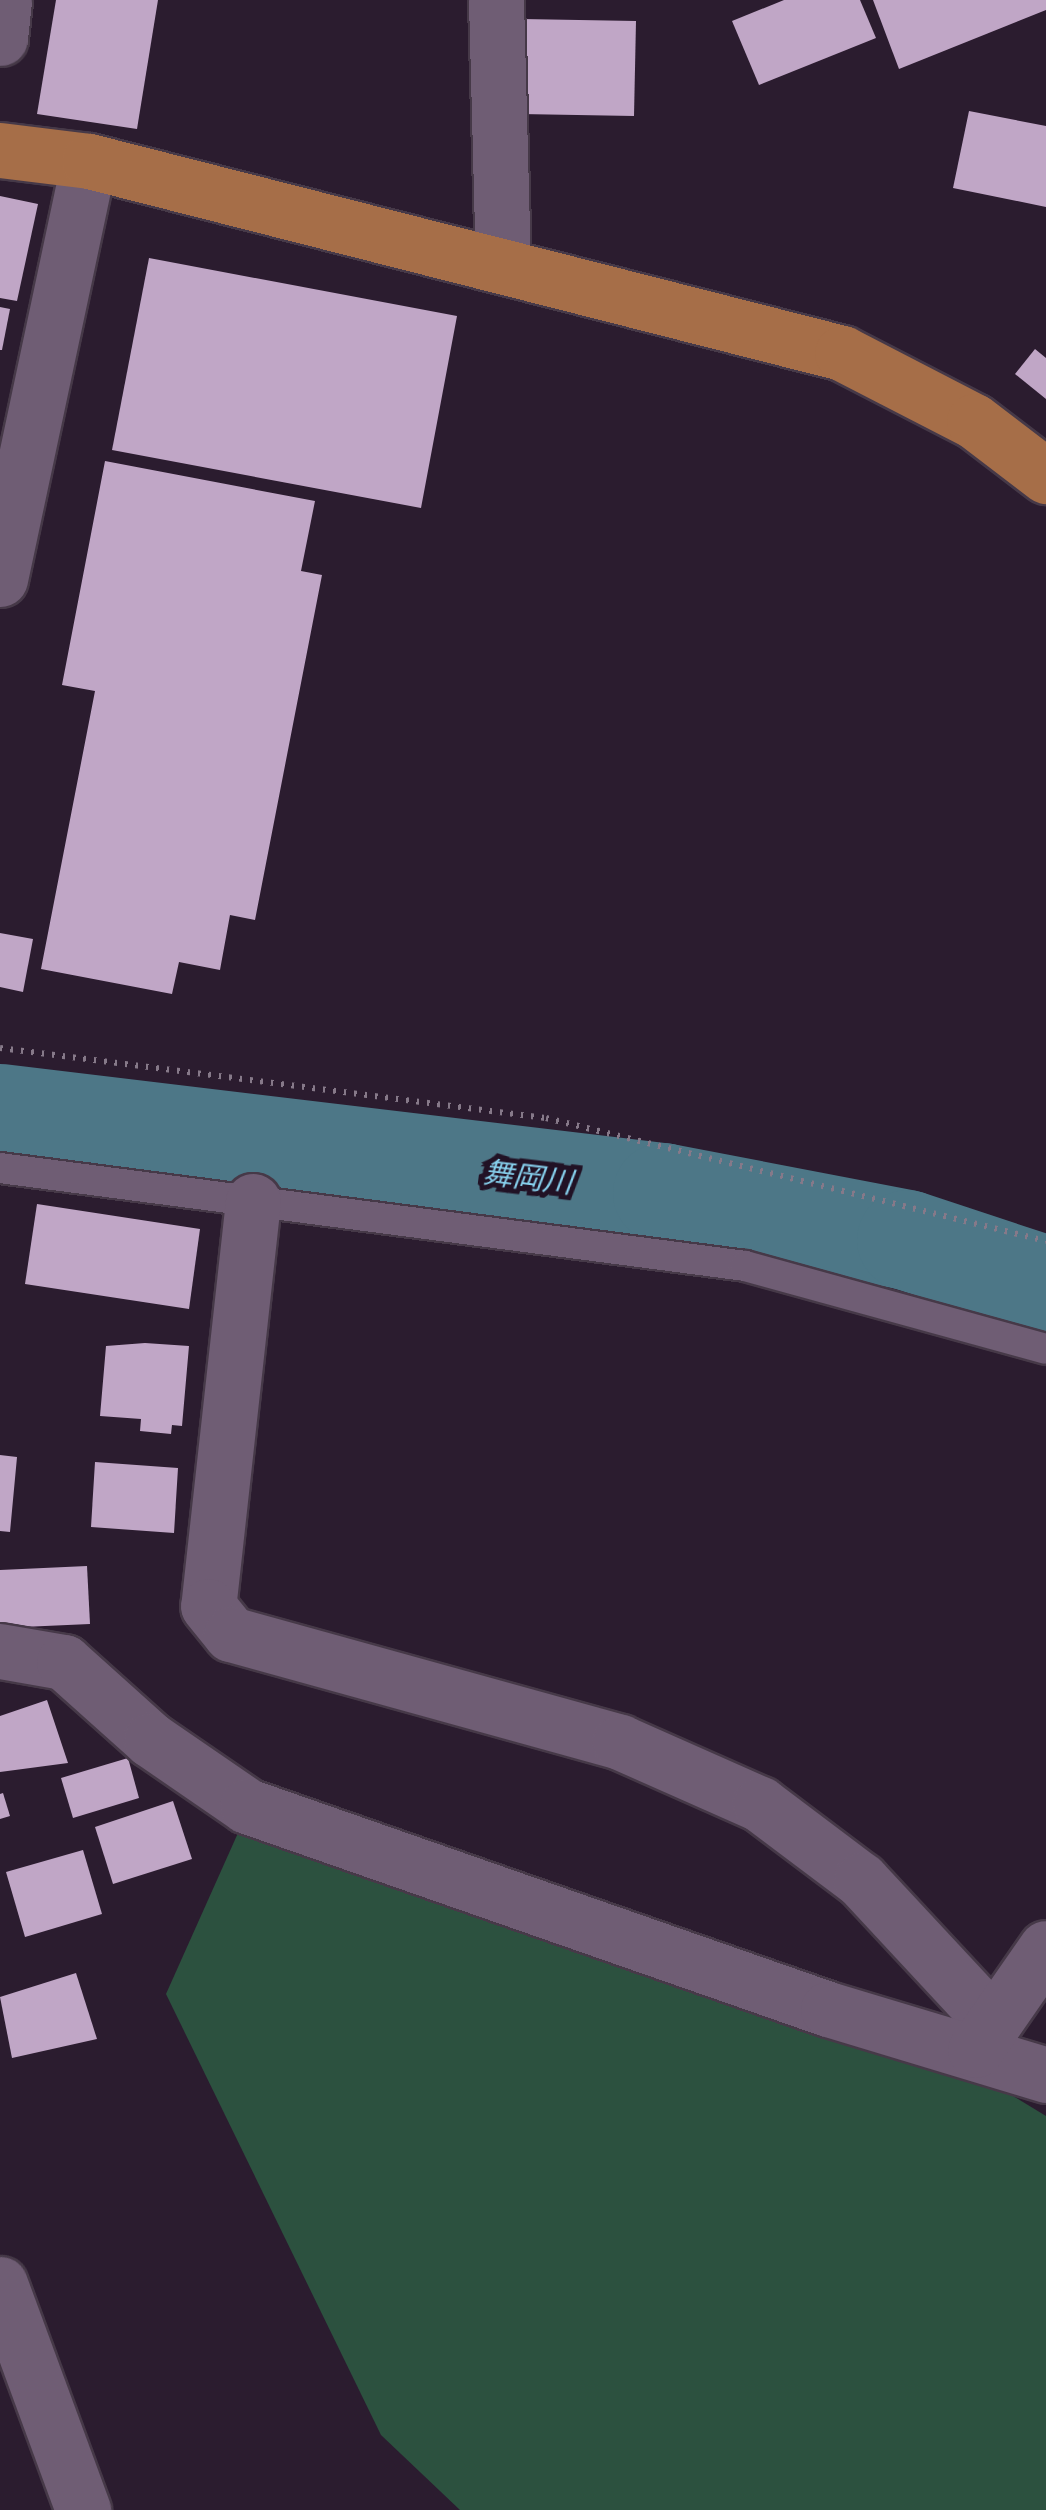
<!DOCTYPE html>
<html>
<head>
<meta charset="utf-8">
<style>
  body { margin:0 }
  #map { position:relative; width:1046px; height:2510px; overflow:hidden; background:#2b1c2f; font-family:"IBM Plex Serif","Noto Sans JP",serif }
  div>[style] { position:absolute }
  .forest>* { inset:0; background:#2c513f }
  .river>* { height:100px; margin:-50px; padding:0 50px; transform-origin:50px; border-radius:50px; background:#4d7787 }
  .building>* { inset:0; background:#c0a6c6 }
  .path>* { height:6px; margin-top:-3px; transform-origin:0; background:repeating-linear-gradient(90deg,#867989 0 2.5px,transparent 0 10.5px) }
  .roads { filter:drop-shadow(2px 0 #463948) drop-shadow(-2px 0 #463948) drop-shadow(0 2px #463948) drop-shadow(0 -2px #463948) }
  .service>* { height:30px; margin:-15px; padding:0 15px; transform-origin:15px; border-radius:15px; background:#6f5d74 }
  .minor>* { height:55px; margin:-27.5px; padding:0 27.5px; transform-origin:27.5px; border-radius:27.5px; background:#6f5d74 }
  .primary>* { height:55px; margin:-27.5px; padding:0 27.5px; transform-origin:27.5px; border-radius:27.5px; background:#a66e48 }
  span { translate:-50% -50%; white-space:nowrap; text-align:center; line-height:1.15; -webkit-text-stroke:10px #211225; paint-order:stroke }
  .water-label { font-size:30px; color:#87d0ed; font-style:italic }
</style>
</head>
<body>
<div id="map">
  <div class="forest">
    <div style="clip-path:polygon(238px 1833px,975px 2073px,1046px 2116px,1046px 2510px,460px 2510px,381px 2435px,166px 1994px)"></div>
  </div>
  <div class="river">
    <div style="left:0;top:1114px;width:668px;rotate:6.8deg"></div>
    <div style="left:663px;top:1193px;width:248px;rotate:10.9deg"></div>
    <div style="left:907px;top:1240px;width:146px;rotate:18.3deg"></div>
  </div>
  <div class="building">
    <div style="clip-path:polygon(56px 0,158px 0,137px 129px,37px 114px)"></div>
    <div style="clip-path:polygon(784px 0,860px 0,876px 38px,759px 85px,732px 21px)"></div>
    <div style="clip-path:polygon(873px 0,1046px 0,1046px 10px,899px 69px)"></div>
    <div style="clip-path:polygon(522px 19px,636px 21px,634px 116px,520px 114px)"></div>
    <div style="clip-path:polygon(969px 111px,1046px 126px,1046px 207px,953px 188px)"></div>
    <div style="clip-path:polygon(0 196px,38px 204px,17px 301px,0 298px)"></div>
    <div style="clip-path:polygon(149px 258px,457px 316px,421px 508px,112px 450px)"></div>
    <div style="clip-path:polygon(0 307px,10px 309px,2px 350px,0 350px)"></div>
    <div style="clip-path:polygon(1035px 349px,1046px 358px,1046px 399px,1015px 374px)"></div>
    <div style="clip-path:polygon(105px 461px,315px 501px,301px 571px,322px 575px,255px 920px,230px 915px,220px 970px,179px 962px,172px 994px,41px 969px,95px 691px,62px 685px)"></div>
    <div style="clip-path:polygon(0 933px,33px 939px,23px 992px,0 987px)"></div>
    <div style="clip-path:polygon(37px 1204px,200px 1229px,189px 1309px,25px 1284px)"></div>
    <div style="clip-path:polygon(145px 1343px,189px 1346px,182px 1426px,172px 1425px,171px 1434px,140px 1431px,141px 1419px,100px 1416px,106px 1346px)"></div>
    <div style="clip-path:polygon(0 1455px,17px 1457px,10px 1532px,0 1531px)"></div>
    <div style="clip-path:polygon(95px 1462px,178px 1468px,174px 1533px,91px 1527px)"></div>
    <div style="clip-path:polygon(87px 1566px,90px 1624px,0 1628px,0 1570px)"></div>
    <div style="clip-path:polygon(47px 1700px,68px 1763px,0 1772px,0 1716px)"></div>
    <div style="clip-path:polygon(128px 1758px,139px 1798px,73px 1818px,61px 1778px)"></div>
    <div style="clip-path:polygon(3px 1793px,10px 1816px,0 1819px,0 1794px)"></div>
    <div style="clip-path:polygon(173px 1801px,192px 1859px,113px 1884px,95px 1827px)"></div>
    <div style="clip-path:polygon(83px 1850px,102px 1914px,25px 1937px,6px 1872px)"></div>
    <div style="clip-path:polygon(76px 1973px,97px 2039px,12px 2058px,0 1997px)"></div>
  </div>
  <div class="path">
    <div style="left:0;top:1048px;width:550px;rotate:7.31deg"></div>
    <div style="left:546px;top:1118px;width:515px;rotate:13.82deg"></div>
  </div>
  <div class="roads">
    <div class="service">
      <div style="left:0;top:1168px;width:751px;rotate:7.49deg"></div>
      <div style="left:745px;top:1266px;width:312px;rotate:15.4deg"></div>
    </div>
    <div class="minor">
      <div style="left:496px;top:0;width:264px;rotate:88.5deg"></div>
      <div style="left:0;top:38px;width:38px;rotate:-84deg"></div>
      <div style="left:0;top:579px;width:427px;rotate:-78deg"></div>
      <div style="left:253px;top:1201px;width:407px;rotate:96.3deg"></div>
      <div style="left:208px;top:1606px;width:36px;rotate:51deg"></div>
      <div style="left:231px;top:1634px;width:404px;rotate:15.5deg"></div>
      <div style="left:620px;top:1742px;width:153px;rotate:23.9deg"></div>
      <div style="left:760px;top:1804px;width:126px;rotate:37deg"></div>
      <div style="left:861px;top:1880px;width:194px;rotate:47.1deg"></div>
      <div style="left:0;top:1651px;width:65px;rotate:9.8deg"></div>
      <div style="left:64px;top:1662px;width:117px;rotate:41.9deg"></div>
      <div style="left:151px;top:1740px;width:116px;rotate:34.5deg"></div>
      <div style="left:247px;top:1806px;width:615px;rotate:19.26deg"></div>
      <div style="left:828px;top:2009px;width:228px;rotate:16.8deg"></div>
      <div style="left:975px;top:2050px;width:124px;rotate:-55.2deg"></div>
      <div style="left:0;top:2284px;width:241px;rotate:69.8deg"></div>
    </div>
    <div class="primary">
      <div style="left:0;top:150px;width:90px;rotate:7deg"></div>
      <div style="left:89px;top:161px;width:777px;rotate:14.3deg"></div>
      <div style="left:842px;top:353px;width:148px;rotate:27.3deg"></div>
      <div style="left:974px;top:421px;width:91px;rotate:37.4deg"></div>
    </div>
  </div>
  <div class="water-label">
    <span style="left:528px;top:1177px;rotate:7deg">舞岡川</span>
  </div>
</div>
</body>
</html>
